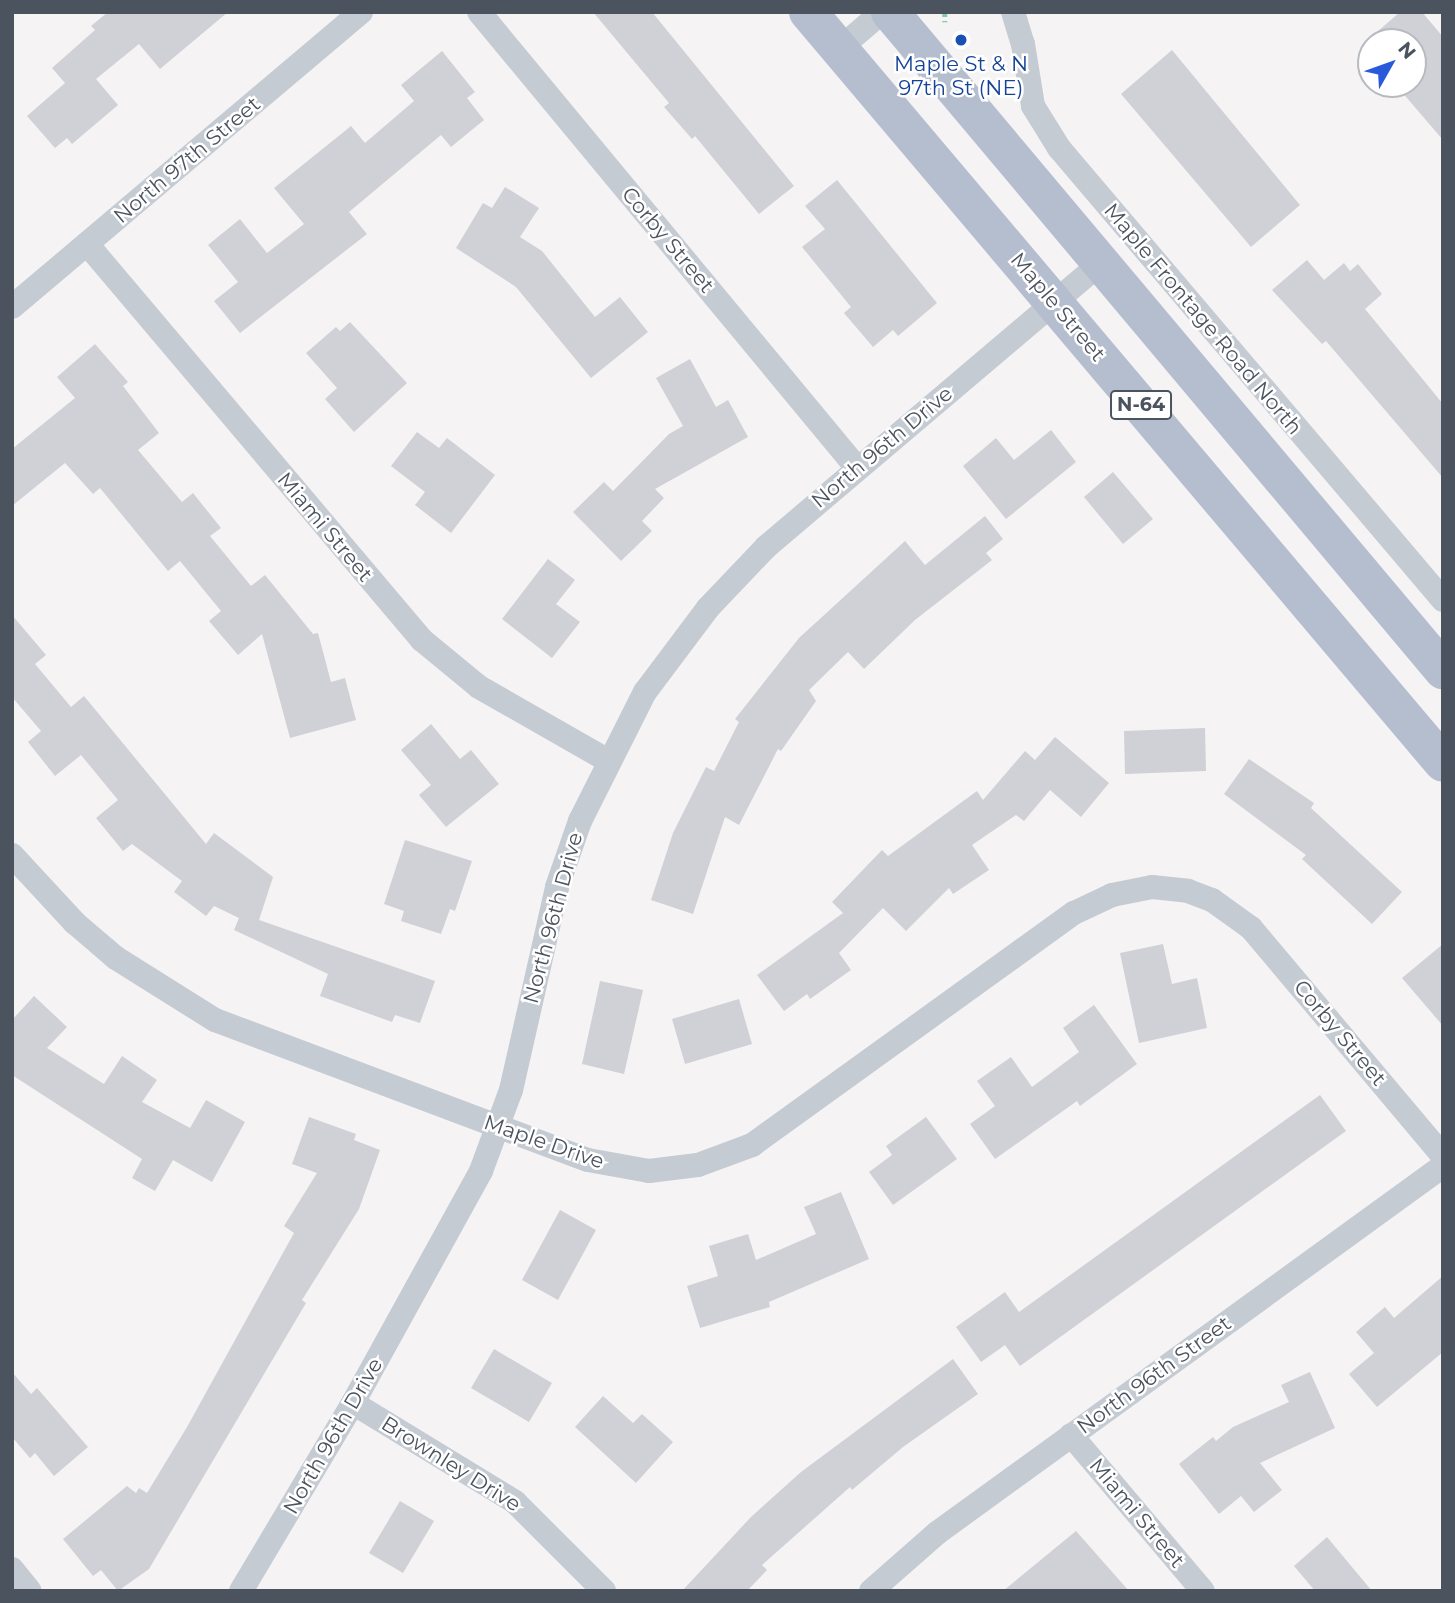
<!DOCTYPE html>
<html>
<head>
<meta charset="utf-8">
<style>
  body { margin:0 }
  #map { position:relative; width:1455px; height:1603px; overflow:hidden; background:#f5f3f3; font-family:Montserrat,sans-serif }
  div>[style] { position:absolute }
  .building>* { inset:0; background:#d0d1d6 }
  .path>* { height:4.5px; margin-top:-2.25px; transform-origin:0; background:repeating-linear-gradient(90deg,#80cab1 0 5px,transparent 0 8.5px) }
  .street>* { height:24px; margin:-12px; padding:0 12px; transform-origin:12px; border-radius:12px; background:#c5cbd3 }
  .primary>* { height:38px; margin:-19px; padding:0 19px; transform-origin:19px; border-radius:19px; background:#b5becf }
  .dots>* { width:19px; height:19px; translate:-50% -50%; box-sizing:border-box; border:4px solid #fff; border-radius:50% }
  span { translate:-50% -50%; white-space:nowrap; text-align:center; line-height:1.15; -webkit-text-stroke:5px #fff; paint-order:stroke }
  .shield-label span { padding:2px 5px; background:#fff; border:2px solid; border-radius:5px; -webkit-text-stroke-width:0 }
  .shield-label { font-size:19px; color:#4b535f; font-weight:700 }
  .transit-label { font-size:21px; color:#164399 }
  .street-label { font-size:21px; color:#4b535f }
  .frame { position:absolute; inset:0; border:14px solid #4b535f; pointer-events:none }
  .north { position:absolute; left:1357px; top:28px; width:70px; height:70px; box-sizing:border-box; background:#fff; border:2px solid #b7babf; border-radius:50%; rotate:50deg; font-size:19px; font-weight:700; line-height:28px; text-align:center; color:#4b535f }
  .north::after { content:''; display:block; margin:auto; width:24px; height:32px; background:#285ad9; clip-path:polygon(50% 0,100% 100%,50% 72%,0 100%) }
</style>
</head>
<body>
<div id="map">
  <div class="building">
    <div style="clip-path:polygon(108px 12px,228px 12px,160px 69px,139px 44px,96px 79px,118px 105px,72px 144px,67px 138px,55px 148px,27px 116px,65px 83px,52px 68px,95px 30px,91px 26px)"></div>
    <div style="clip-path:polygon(593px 12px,652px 12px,794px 186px,759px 214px,695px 136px,692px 139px,664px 107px,669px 103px)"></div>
    <div style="clip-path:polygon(1400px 12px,1422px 12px,1443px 37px,1443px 140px,1395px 84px,1413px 84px,1413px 42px,1371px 42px,1371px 55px,1362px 45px)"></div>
    <div style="clip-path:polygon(1172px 50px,1300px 205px,1251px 247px,1121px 94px)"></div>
    <div style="clip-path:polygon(442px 51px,475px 92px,467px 98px,484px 120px,451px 147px,441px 135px,349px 212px,367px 234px,240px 333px,214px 301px,238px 282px,208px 245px,240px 219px,267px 253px,304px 224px,274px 188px,351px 126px,365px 143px,414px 101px,401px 85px)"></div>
    <div style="clip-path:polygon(837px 180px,937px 303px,898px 336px,893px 330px,873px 347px,844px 313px,851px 307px,802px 247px,825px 229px,805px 206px)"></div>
    <div style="clip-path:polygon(505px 187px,539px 208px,520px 237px,542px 251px,595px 317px,620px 297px,648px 332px,591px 378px,516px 287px,456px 248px,483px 203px,492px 208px)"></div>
    <div style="clip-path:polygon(1307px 260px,1324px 280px,1344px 263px,1350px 271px,1358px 264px,1382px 294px,1365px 309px,1443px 404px,1443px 478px,1326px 341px,1322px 344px,1272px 290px)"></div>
    <div style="clip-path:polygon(350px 322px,407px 383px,354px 432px,325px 399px,337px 388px,306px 353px,336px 327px,340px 331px)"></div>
    <div style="clip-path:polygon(95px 344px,128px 382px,123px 386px,159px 433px,138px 450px,182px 502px,193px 493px,221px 528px,210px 536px,251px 586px,265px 575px,313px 634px,318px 633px,331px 682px,345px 678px,356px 720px,290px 738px,262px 634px,238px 655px,209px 621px,221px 611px,180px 561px,168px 571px,100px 488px,93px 494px,65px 463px,12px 506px,12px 449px,75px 398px,57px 377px)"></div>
    <div style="clip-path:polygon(690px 359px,716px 407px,728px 400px,748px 437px,655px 489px,664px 498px,642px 521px,652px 531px,621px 561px,573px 512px,604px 482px,613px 491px,669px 434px,683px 426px,656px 378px)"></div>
    <div style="clip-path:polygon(1051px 430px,1076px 462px,1006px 519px,963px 466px,996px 438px,1014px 460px)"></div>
    <div style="clip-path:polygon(417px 432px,439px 448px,447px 438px,495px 475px,451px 533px,415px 505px,425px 492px,391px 466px)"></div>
    <div style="clip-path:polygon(1113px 472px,1153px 519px,1123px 544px,1084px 497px)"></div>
    <div style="clip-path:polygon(985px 516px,1003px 539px,986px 553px,992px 560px,915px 620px,864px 669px,848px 652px,809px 690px,816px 701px,781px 751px,778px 749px,739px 825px,725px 817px,693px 914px,651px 900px,673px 833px,706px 767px,714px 771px,739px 722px,735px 719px,799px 638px,905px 541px,925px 565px)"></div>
    <div style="clip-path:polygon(548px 559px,575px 580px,556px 604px,580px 622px,552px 658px,502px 619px)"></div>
    <div style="clip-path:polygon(12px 615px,46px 655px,35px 664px,71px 707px,84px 696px,206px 844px,214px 833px,273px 877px,259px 920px,435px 981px,420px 1023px,395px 1015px,392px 1022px,320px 996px,328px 974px,234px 930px,239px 918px,214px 906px,206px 916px,174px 892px,182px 881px,132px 844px,123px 851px,96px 818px,118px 800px,81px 755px,55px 776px,28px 742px,41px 731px,12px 697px)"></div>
    <div style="clip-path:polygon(431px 724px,460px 759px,471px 750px,499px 784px,446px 827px,419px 795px,431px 785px,401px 750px)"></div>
    <div style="clip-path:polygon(1205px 728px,1206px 771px,1125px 774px,1124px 731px)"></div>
    <div style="clip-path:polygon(1055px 737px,1109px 783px,1081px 817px,1050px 790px,1024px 821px,1016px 815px,972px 845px,989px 870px,953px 894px,949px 888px,906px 931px,883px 908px,839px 953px,851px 970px,810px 999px,807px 994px,784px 1011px,757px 975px,843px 913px,832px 902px,882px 850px,888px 856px,977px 791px,983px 800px,1025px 751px,1035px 760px)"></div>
    <div style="clip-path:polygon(1249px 759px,1314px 803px,1311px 808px,1402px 892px,1372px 924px,1302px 859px,1306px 855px,1224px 794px)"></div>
    <div style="clip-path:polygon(405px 840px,472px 861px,455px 911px,450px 909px,441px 934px,401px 921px,404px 911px,384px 904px)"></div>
    <div style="clip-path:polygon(1163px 944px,1172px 984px,1197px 978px,1207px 1028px,1139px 1043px,1120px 953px)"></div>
    <div style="clip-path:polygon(1443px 944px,1443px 1026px,1402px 978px)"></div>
    <div style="clip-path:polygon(600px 981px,643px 990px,624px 1074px,582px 1064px)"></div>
    <div style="clip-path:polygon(34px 996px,67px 1027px,47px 1048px,104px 1084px,122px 1056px,157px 1080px,142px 1102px,190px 1128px,206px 1100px,245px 1122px,212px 1182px,173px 1160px,155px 1191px,132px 1178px,142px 1159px,12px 1075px,12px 1020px)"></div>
    <div style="clip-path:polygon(739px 999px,752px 1044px,685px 1064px,672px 1019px)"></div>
    <div style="clip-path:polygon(1094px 1005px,1137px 1064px,1080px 1106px,1077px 1101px,995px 1159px,970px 1124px,995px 1106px,977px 1081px,1011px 1057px,1032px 1087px,1079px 1052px,1063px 1028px)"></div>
    <div style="clip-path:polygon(1320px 1095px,1346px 1131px,1020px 1366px,1005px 1345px,981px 1362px,956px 1327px,1005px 1292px,1019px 1312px)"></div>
    <div style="clip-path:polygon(309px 1117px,356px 1134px,354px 1140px,380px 1150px,359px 1209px,302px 1300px,306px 1303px,149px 1569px,118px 1591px,101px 1570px,93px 1576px,63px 1539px,127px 1486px,136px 1493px,139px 1488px,147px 1493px,187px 1427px,294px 1233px,284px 1226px,317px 1173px,292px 1164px)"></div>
    <div style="clip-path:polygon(926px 1117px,957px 1159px,893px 1205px,869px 1172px,892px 1155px,886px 1146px)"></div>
    <div style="clip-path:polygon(841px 1192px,869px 1259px,769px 1302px,770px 1307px,700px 1328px,687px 1286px,718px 1276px,709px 1246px,748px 1234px,756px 1260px,816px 1234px,804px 1207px)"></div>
    <div style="clip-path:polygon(560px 1210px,596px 1230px,558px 1300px,522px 1280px)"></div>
    <div style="clip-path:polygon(1443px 1276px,1443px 1352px,1377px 1407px,1349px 1374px,1374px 1353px,1356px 1332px,1385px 1307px,1394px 1318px)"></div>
    <div style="clip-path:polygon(494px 1349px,552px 1383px,529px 1422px,471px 1388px)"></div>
    <div style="clip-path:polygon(953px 1359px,978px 1394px,903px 1447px,852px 1490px,850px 1487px,762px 1565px,767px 1570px,747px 1591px,682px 1591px,751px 1517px,801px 1472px)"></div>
    <div style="clip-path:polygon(12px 1372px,31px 1394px,37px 1388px,88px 1447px,54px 1476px,35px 1453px,30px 1458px,12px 1437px)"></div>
    <div style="clip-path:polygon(1310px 1372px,1335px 1428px,1260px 1463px,1282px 1490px,1254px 1512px,1241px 1496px,1219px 1514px,1179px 1464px,1213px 1437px,1216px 1441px,1233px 1427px,1289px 1402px,1281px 1385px)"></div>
    <div style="clip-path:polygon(603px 1396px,633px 1423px,642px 1414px,673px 1442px,636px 1483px,575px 1427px)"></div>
    <div style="clip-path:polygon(400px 1501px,434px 1521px,403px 1573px,369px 1553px)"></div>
    <div style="clip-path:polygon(1076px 1531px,1129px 1591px,1003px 1591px)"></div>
    <div style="clip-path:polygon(1327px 1537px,1372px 1591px,1315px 1591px,1294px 1566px)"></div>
  </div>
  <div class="path">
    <div style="left:945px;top:12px;width:10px;rotate:90deg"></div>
  </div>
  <div class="street">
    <div style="left:479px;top:12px;width:592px;rotate:50.34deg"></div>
    <div style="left:1013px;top:12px;width:34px;rotate:73deg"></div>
    <div style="left:1023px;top:44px;width:63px;rotate:80.8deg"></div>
    <div style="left:1033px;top:106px;width:49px;rotate:58.2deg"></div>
    <div style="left:1059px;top:148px;width:593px;rotate:49.65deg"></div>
    <div style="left:839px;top:49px;width:57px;rotate:-40.7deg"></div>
    <div style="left:87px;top:244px;width:519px;rotate:49.77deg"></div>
    <div style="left:422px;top:640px;width:74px;rotate:39.5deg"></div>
    <div style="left:479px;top:687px;width:147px;rotate:29.7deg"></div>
    <div style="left:12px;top:307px;width:457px;rotate:-40.2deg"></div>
    <div style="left:12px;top:855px;width:93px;rotate:47.2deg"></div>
    <div style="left:75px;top:923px;width:54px;rotate:40.5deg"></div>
    <div style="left:116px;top:958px;width:117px;rotate:32.1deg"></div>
    <div style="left:215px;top:1020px;width:398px;rotate:20.6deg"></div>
    <div style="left:588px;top:1160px;width:62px;rotate:10.2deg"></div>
    <div style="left:649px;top:1171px;width:49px;rotate:-7deg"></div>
    <div style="left:698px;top:1165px;width:58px;rotate:-20.3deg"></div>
    <div style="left:752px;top:1145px;width:397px;rotate:-35.8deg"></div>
    <div style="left:1074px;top:913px;width:42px;rotate:-25.3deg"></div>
    <div style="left:1112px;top:895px;width:41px;rotate:-11.3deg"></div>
    <div style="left:1152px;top:887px;width:36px;rotate:6deg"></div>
    <div style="left:1188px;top:891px;width:26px;rotate:21deg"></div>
    <div style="left:1212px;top:900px;width:48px;rotate:35.7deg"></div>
    <div style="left:1251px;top:928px;width:298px;rotate:49.9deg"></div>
    <div style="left:353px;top:1403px;width:190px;rotate:31.4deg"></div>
    <div style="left:515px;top:1502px;width:126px;rotate:45deg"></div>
    <div style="left:1071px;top:1435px;width:204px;rotate:49.8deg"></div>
    <div style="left:12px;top:1569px;width:28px;rotate:51deg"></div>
    <div style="left:241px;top:1591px;width:219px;rotate:-59.2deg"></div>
    <div style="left:353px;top:1403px;width:265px;rotate:-61.1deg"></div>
    <div style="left:481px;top:1171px;width:86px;rotate:-69.7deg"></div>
    <div style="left:511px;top:1090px;width:208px;rotate:-77.2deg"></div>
    <div style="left:557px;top:887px;width:70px;rotate:-70.8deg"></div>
    <div style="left:580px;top:821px;width:144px;rotate:-63.3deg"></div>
    <div style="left:645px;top:692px;width:105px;rotate:-53.1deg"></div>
    <div style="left:708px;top:608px;width:84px;rotate:-46.4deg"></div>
    <div style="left:766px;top:547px;width:438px;rotate:-40.3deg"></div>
    <div style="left:871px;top:1591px;width:88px;rotate:-41.3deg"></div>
    <div style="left:937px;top:1533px;width:625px;rotate:-35.95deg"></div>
  </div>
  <div class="primary">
    <div style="left:808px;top:12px;width:983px;rotate:49.78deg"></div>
    <div style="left:890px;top:12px;width:860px;rotate:49.96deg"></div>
  </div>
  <div class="dots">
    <div style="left:961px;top:40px;background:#1a4fb4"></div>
  </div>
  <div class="shield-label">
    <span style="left:1141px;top:405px">N-64</span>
  </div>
  <div class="transit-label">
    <span style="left:961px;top:76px">Maple St &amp; N<br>97th St (NE)</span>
  </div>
  <div class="street-label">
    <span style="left:187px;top:160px;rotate:-40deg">North 97th Street</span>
    <span style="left:668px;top:240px;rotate:50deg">Corby Street</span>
    <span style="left:1058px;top:307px;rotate:50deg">Maple Street</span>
    <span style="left:1203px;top:319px;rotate:50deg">Maple Frontage Road North</span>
    <span style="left:882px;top:447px;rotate:-40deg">North 96th Drive</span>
    <span style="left:325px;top:527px;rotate:50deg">Miami Street</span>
    <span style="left:553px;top:918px;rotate:-75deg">North 96th Drive</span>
    <span style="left:1340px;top:1033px;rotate:50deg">Corby Street</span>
    <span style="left:544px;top:1142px;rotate:19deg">Maple Drive</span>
    <span style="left:1154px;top:1375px;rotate:-36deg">North 96th Street</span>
    <span style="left:333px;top:1436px;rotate:-60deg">North 96th Drive</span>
    <span style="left:451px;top:1464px;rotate:32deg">Brownley Drive</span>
    <span style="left:1137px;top:1513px;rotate:50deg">Miami Street</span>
  </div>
  <div class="frame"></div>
  <div class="north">N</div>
</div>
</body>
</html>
